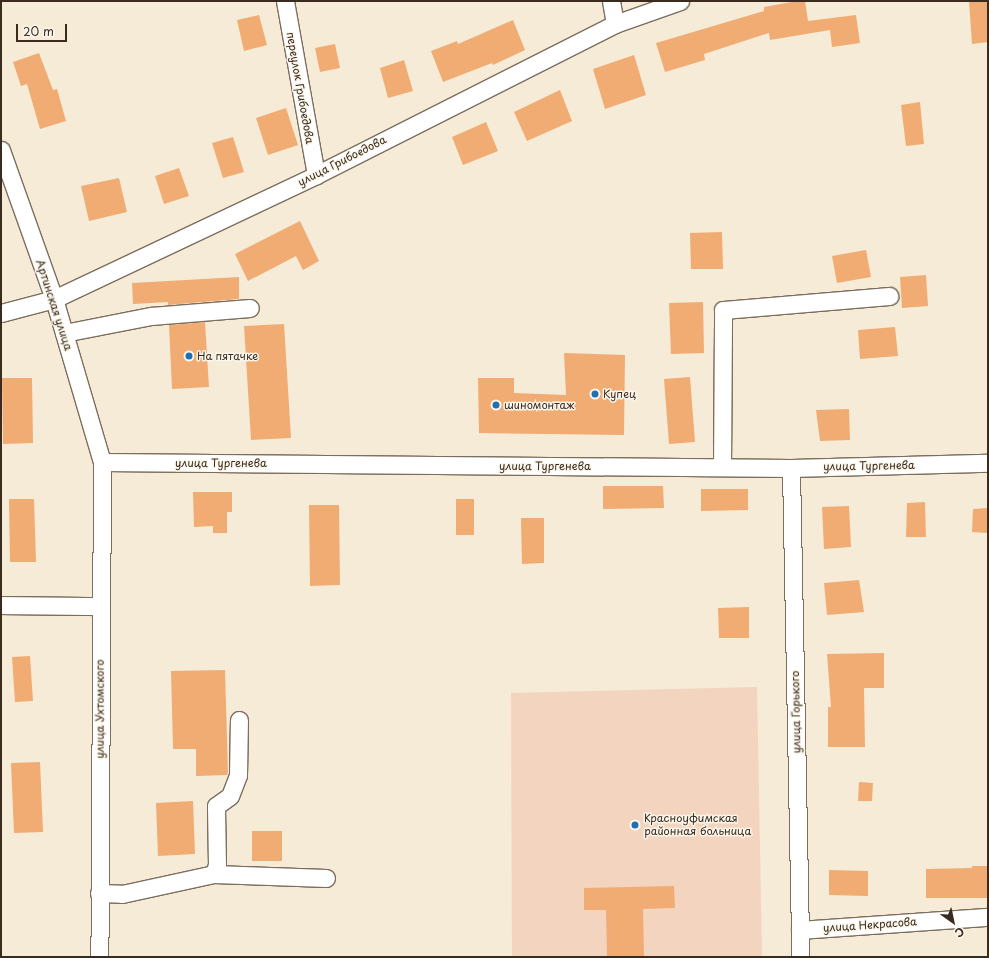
<!DOCTYPE html>
<html>
<head>
<meta charset="utf-8">
<style>
  body { margin:0 }
  #map { position:relative; width:989px; height:958px; overflow:hidden; background:#f6ebd6; font-family:"Playpen Sans",sans-serif }
  div>[style] { position:absolute }
  .built>* { inset:0; background:#f3d4bf }
  .building>* { inset:0; background:#f1ac74 }
  .roads { filter:drop-shadow(1px 0 #7c6e5e) drop-shadow(-1px 0 #7c6e5e) drop-shadow(0 1px #7c6e5e) drop-shadow(0 -1px #7c6e5e) }
  .minor>* { height:17px; margin:-8.5px; padding:0 8.5px; transform-origin:8.5px; border-radius:8.5px; background:#fff }
  .dots>* { width:11px; height:11px; translate:-50% -50%; box-sizing:border-box; border:2px solid #fbf7ec; border-radius:50% }
  span { translate:-50% -50%; white-space:nowrap; text-align:center; line-height:1.15; -webkit-text-stroke:3px #fbf7ec; paint-order:stroke }
  .street-label { font-size:11px; color:#3b2a1e }
  .poi-label { font-size:11px; color:#3b2a1e }
  .left { translate:0 -50%; text-align:left }
  .frame { position:absolute; inset:0; border:2px solid #3b2a1e; pointer-events:none }
  .north { position:absolute; left:933px; top:902px; width:40px; height:40px; -webkit-text-stroke:3px #fbf7ec; paint-order:stroke; rotate:147deg; font-size:11px; font-weight:700; line-height:16px; text-align:center; color:#3b2a1e }
  .north::after { content:''; display:block; margin:auto; width:14px; height:18px; background:#3b2a1e; clip-path:polygon(50% 0,100% 100%,50% 72%,0 100%) }
  .scale { position:absolute; left:16px; top:24px; width:51px; height:18px; box-sizing:border-box; border:2px solid #3b2a1e; border-top:0; padding-left:5px; font-size:12px; line-height:14px; white-space:nowrap; color:#3b2a1e; -webkit-text-stroke:3px #fbf7ec; paint-order:stroke }
</style>
</head>
<body>
<div id="map">
  <div class="built">
    <div style="clip-path:polygon(757px 687px,762px 957px,512px 957px,511px 693px)"></div>
  </div>
  <div class="building">
    <div style="clip-path:polygon(797px 1px,805px 1px,808px 21px,856px 15px,860px 43px,832px 47px,830px 30px,770px 40px,769px 33px,704px 54px,705px 60px,665px 72px,656px 43px,764px 11px,764px 7px)"></div>
    <div style="clip-path:polygon(969px 1px,988px 1px,988px 42px,972px 44px)"></div>
    <div style="clip-path:polygon(259px 15px,267px 45px,244px 51px,237px 20px)"></div>
    <div style="clip-path:polygon(513px 20px,525px 50px,493px 65px,492px 63px,443px 82px,431px 51px,457px 41px,458px 44px)"></div>
    <div style="clip-path:polygon(335px 44px,340px 68px,320px 72px,315px 48px)"></div>
    <div style="clip-path:polygon(39px 53px,53px 90px,57px 89px,66px 121px,40px 129px,27px 84px,21px 86px,13px 62px)"></div>
    <div style="clip-path:polygon(634px 55px,646px 95px,605px 109px,593px 69px)"></div>
    <div style="clip-path:polygon(404px 60px,413px 91px,388px 98px,380px 68px)"></div>
    <div style="clip-path:polygon(560px 90px,572px 121px,527px 141px,514px 112px)"></div>
    <div style="clip-path:polygon(920px 102px,924px 144px,906px 146px,901px 105px)"></div>
    <div style="clip-path:polygon(286px 108px,298px 145px,268px 155px,256px 118px)"></div>
    <div style="clip-path:polygon(486px 122px,498px 151px,463px 165px,452px 137px)"></div>
    <div style="clip-path:polygon(233px 137px,244px 172px,223px 178px,212px 143px)"></div>
    <div style="clip-path:polygon(179px 168px,189px 196px,164px 204px,155px 176px)"></div>
    <div style="clip-path:polygon(119px 178px,127px 212px,89px 221px,81px 186px)"></div>
    <div style="clip-path:polygon(300px 221px,319px 261px,303px 270px,296px 256px,248px 281px,235px 254px)"></div>
    <div style="clip-path:polygon(722px 232px,723px 269px,691px 269px,690px 233px)"></div>
    <div style="clip-path:polygon(866px 250px,871px 277px,837px 283px,832px 256px)"></div>
    <div style="clip-path:polygon(926px 275px,928px 306px,902px 308px,900px 277px)"></div>
    <div style="clip-path:polygon(239px 277px,239px 299px,168px 305px,168px 302px,133px 304px,132px 283px)"></div>
    <div style="clip-path:polygon(703px 302px,704px 353px,671px 354px,669px 303px)"></div>
    <div style="clip-path:polygon(205px 322px,209px 387px,172px 389px,169px 325px)"></div>
    <div style="clip-path:polygon(284px 324px,291px 438px,251px 440px,244px 326px)"></div>
    <div style="clip-path:polygon(895px 327px,898px 356px,860px 359px,858px 330px)"></div>
    <div style="clip-path:polygon(564px 353px,625px 355px,624px 435px,479px 433px,478px 378px,514px 378px,514px 393px,566px 395px)"></div>
    <div style="clip-path:polygon(690px 377px,695px 442px,669px 444px,664px 379px)"></div>
    <div style="clip-path:polygon(2px 378px,32px 378px,33px 443px,3px 444px)"></div>
    <div style="clip-path:polygon(849px 409px,850px 440px,820px 441px,816px 410px)"></div>
    <div style="clip-path:polygon(603px 486px,663px 486px,664px 508px,603px 509px)"></div>
    <div style="clip-path:polygon(701px 489px,748px 489px,748px 510px,701px 511px)"></div>
    <div style="clip-path:polygon(193px 492px,232px 492px,232px 512px,227px 512px,227px 533px,213px 533px,213px 526px,194px 527px)"></div>
    <div style="clip-path:polygon(9px 499px,34px 499px,36px 562px,10px 562px)"></div>
    <div style="clip-path:polygon(456px 499px,474px 499px,474px 535px,456px 535px)"></div>
    <div style="clip-path:polygon(925px 502px,926px 537px,906px 537px,907px 503px)"></div>
    <div style="clip-path:polygon(309px 505px,339px 505px,340px 585px,310px 586px)"></div>
    <div style="clip-path:polygon(849px 506px,851px 547px,824px 549px,822px 507px)"></div>
    <div style="clip-path:polygon(988px 508px,988px 533px,972px 532px,973px 509px)"></div>
    <div style="clip-path:polygon(521px 518px,544px 518px,544px 563px,522px 564px)"></div>
    <div style="clip-path:polygon(859px 580px,864px 612px,827px 615px,824px 583px)"></div>
    <div style="clip-path:polygon(749px 607px,749px 638px,719px 638px,718px 608px)"></div>
    <div style="clip-path:polygon(884px 653px,884px 688px,864px 688px,865px 747px,828px 747px,828px 707px,831px 707px,827px 654px)"></div>
    <div style="clip-path:polygon(30px 656px,33px 701px,15px 702px,12px 657px)"></div>
    <div style="clip-path:polygon(225px 670px,228px 773px,227px 775px,196px 776px,196px 749px,173px 749px,171px 671px)"></div>
    <div style="clip-path:polygon(40px 762px,43px 832px,14px 833px,11px 763px)"></div>
    <div style="clip-path:polygon(859px 782px,873px 783px,872px 801px,858px 801px)"></div>
    <div style="clip-path:polygon(193px 801px,195px 854px,158px 856px,156px 803px)"></div>
    <div style="clip-path:polygon(252px 831px,282px 831px,282px 861px,252px 861px)"></div>
    <div style="clip-path:polygon(972px 866px,988px 866px,988px 898px,926px 898px,926px 869px,972px 868px)"></div>
    <div style="clip-path:polygon(829px 870px,868px 871px,868px 896px,829px 895px)"></div>
    <div style="clip-path:polygon(674px 886px,675px 908px,643px 909px,644px 957px,607px 957px,606px 910px,584px 910px,584px 888px)"></div>
  </div>
  <div class="roads">
    <div class="minor">
      <div style="left:285px;top:1px;width:177px;rotate:79.9deg"></div>
      <div style="left:611px;top:1px;width:23px;rotate:80deg"></div>
      <div style="left:1px;top:150px;width:158px;rotate:70.4deg"></div>
      <div style="left:54px;top:299px;width:170px;rotate:73.6deg"></div>
      <div style="left:102px;top:462px;width:495px;rotate:90.3deg"></div>
      <div style="left:1px;top:313px;width:55px;rotate:-14.8deg"></div>
      <div style="left:54px;top:299px;width:290px;rotate:-25.3deg"></div>
      <div style="left:316px;top:175px;width:335px;rotate:-26.8deg"></div>
      <div style="left:615px;top:24px;width:69px;rotate:-19.5deg"></div>
      <div style="left:64px;top:333px;width:89px;rotate:-11.1deg"></div>
      <div style="left:151px;top:316px;width:99px;rotate:-4.6deg"></div>
      <div style="left:102px;top:462px;width:689px;rotate:0.5deg"></div>
      <div style="left:791px;top:468px;width:197px;rotate:-1.5deg"></div>
      <div style="left:722px;top:467px;width:157px;rotate:-89.6deg"></div>
      <div style="left:723px;top:310px;width:167px;rotate:-4.8deg"></div>
      <div style="left:791px;top:468px;width:489px;rotate:88.9deg"></div>
      <div style="left:1px;top:605px;width:100px;rotate:0.6deg"></div>
      <div style="left:214px;top:874px;width:112px;rotate:2deg"></div>
      <div style="left:99px;top:893px;width:23px;rotate:2deg"></div>
      <div style="left:122px;top:894px;width:94px;rotate:-12.3deg"></div>
      <div style="left:214px;top:874px;width:9px;rotate:-72deg"></div>
      <div style="left:217px;top:865px;width:59px;rotate:-91deg"></div>
      <div style="left:216px;top:806px;width:17px;rotate:-36deg"></div>
      <div style="left:230px;top:796px;width:22px;rotate:-69deg"></div>
      <div style="left:238px;top:775px;width:55px;rotate:-89deg"></div>
      <div style="left:800px;top:930px;width:188px;rotate:-4deg"></div>
    </div>
  </div>
  <div class="dots">
    <div style="left:189px;top:356px;background:#1f6fb2"></div>
    <div style="left:595px;top:394px;background:#1f6fb2"></div>
    <div style="left:496px;top:405px;background:#1f6fb2"></div>
    <div style="left:635px;top:825px;background:#1f6fb2"></div>
  </div>
  <div class="street-label">
    <span style="left:300px;top:88px;rotate:80deg">переулок Грибоедова</span>
    <span style="left:342px;top:161px;rotate:-27deg">улица Грибоедова</span>
    <span style="left:54px;top:305px;rotate:72deg">Артинская улица</span>
    <span style="left:221px;top:463px">улица Тургенева</span>
    <span style="left:545px;top:466px">улица Тургенева</span>
    <span style="left:869px;top:466px;rotate:-1deg">улица Тургенева</span>
    <span style="left:100px;top:709px;rotate:-90deg">улица Ухтомского</span>
    <span style="left:796px;top:712px;rotate:-91deg">улица Горького</span>
    <span style="left:870px;top:925px;rotate:-4deg">улица Некрасова</span>
  </div>
  <div class="poi-label">
    <span class="left" style="left:197px;top:356px">На пятачке</span>
    <span class="left" style="left:603px;top:394px">Купец</span>
    <span class="left" style="left:504px;top:405px">шиномонтаж</span>
    <span class="left" style="left:644px;top:825px">Красноуфимская<br>районная больница</span>
  </div>
  <div class="frame"></div>
  <div class="north">С</div>
  <div class="scale">20 m</div>
</div>
</body>
</html>
